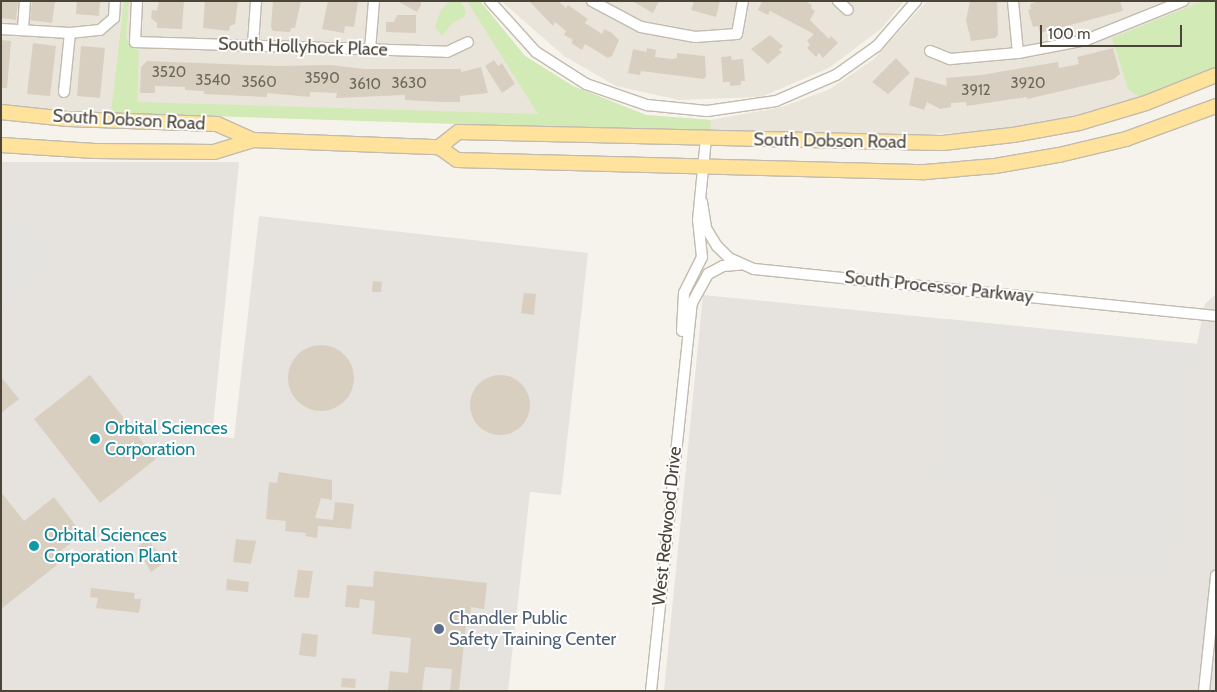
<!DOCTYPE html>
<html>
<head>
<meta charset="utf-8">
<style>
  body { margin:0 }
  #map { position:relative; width:1217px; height:692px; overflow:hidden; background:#f6f3ec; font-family:Cabin,sans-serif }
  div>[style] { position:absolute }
  .residential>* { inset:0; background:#eae5da }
  .industrial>* { inset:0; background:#e6e2dd }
  .green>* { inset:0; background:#d2eab5 }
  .parking>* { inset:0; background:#e5e3e0 }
  .building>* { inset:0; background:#d8cfc1 }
  .round { border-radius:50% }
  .roads { filter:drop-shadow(1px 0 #c2bbae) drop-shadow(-1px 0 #c2bbae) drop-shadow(0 1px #c2bbae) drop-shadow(0 -1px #c2bbae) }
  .minor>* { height:10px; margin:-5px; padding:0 5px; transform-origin:5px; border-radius:5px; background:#fff }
  .major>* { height:14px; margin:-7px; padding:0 7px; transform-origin:7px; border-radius:7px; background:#ffe39c }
  .dots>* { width:14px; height:14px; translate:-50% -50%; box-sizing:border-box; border:2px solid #fff; border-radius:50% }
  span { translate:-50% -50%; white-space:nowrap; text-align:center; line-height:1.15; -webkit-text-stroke:4px #fff; paint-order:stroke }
  .number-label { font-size:15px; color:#6e675b }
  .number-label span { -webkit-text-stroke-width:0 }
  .street-label { font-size:18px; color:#4b4439 }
  .culture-label { font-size:18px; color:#0d838f }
  .left { translate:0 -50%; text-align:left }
  .service-label { font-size:18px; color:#4e5e75 }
  .frame { position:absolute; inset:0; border:2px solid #4b4439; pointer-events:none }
  .scale { position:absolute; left:1040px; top:25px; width:142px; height:22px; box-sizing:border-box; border:2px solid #4b4439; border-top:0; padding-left:6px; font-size:15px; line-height:18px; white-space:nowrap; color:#4b4439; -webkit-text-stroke:4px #fff; paint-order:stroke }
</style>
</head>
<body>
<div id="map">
  <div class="residential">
    <div style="clip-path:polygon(1px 1px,480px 1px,525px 56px,573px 86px,646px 115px,711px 120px,782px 107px,830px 89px,874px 59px,927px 1px,1216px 1px,1216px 67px,1184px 83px,1077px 116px,981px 132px,872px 136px,32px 110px,1px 107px)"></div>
    <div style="clip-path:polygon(501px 1px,904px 1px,882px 28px,829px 68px,761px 97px,679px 100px,616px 86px,564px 56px)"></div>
  </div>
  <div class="industrial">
    <div style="clip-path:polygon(1px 162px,239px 162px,212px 436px,234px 438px,259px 216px,588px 253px,561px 495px,530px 492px,508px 691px,1px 691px)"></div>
    <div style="clip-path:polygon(1216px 294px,1216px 691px,664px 691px,703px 295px,1197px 344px,1205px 304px)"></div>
  </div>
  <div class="green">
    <div style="clip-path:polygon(124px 1px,129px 1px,126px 37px,130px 45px,139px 51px,137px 102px,538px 114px,467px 1px,480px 1px,525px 56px,573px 86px,646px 115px,711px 120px,710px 132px,111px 113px)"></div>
    <div style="clip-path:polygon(450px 1px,460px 1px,466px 11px,464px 17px,453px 22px,442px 36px,435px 27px,441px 10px)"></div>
    <div style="clip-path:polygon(1203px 1px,1216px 1px,1216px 67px,1184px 83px,1139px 97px,1128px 89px,1112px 38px)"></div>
  </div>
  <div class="parking">
    <div style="clip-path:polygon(1px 217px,29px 224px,50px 249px,56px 264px,1px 307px)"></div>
    <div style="clip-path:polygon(947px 319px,1197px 344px,1175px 577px,1085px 570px,1084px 579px,1047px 576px,1054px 493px,931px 480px)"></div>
  </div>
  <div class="building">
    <div style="clip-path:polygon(1px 1px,18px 1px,16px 20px,1px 18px)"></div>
    <div style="clip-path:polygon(32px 1px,55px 1px,52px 23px,30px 20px)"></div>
    <div style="clip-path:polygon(77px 1px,100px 1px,99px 16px,76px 14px)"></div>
    <div style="clip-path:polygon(159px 1px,184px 1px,182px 29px,157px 28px,157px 23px,151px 18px,152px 10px,157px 11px)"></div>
    <div style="clip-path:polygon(205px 1px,238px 1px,235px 24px,230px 26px,229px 31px,203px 28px)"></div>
    <div style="clip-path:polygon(273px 1px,301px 1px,295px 28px,291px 28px,290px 32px,273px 31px,271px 27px)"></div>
    <div style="clip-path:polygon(328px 1px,358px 2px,354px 27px,345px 26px,344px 33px,322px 29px)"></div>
    <div style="clip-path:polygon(397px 1px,421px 1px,421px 5px,417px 12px)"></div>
    <div style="clip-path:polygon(529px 1px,558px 1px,566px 8px,568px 5px,588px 19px,585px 23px,602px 34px,604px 29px,612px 33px,619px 40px,612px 56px,608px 58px,585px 44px,582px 50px,571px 43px,573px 40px,564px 35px,566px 31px,555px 22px,553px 26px)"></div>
    <div style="clip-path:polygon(632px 1px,659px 1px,653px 13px)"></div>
    <div style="clip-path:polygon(694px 1px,720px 1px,716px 17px,691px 10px)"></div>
    <div style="clip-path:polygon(762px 1px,805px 1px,812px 5px,811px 8px,815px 11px,810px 20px,829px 39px,831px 36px,838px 43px,823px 58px,819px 53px,816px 57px,807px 48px,810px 45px,807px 41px,814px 34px,770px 11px,768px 15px,758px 10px)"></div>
    <div style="clip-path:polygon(970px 1px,997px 1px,998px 35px,995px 38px,971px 41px,966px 20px)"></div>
    <div style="clip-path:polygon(1039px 1px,1120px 1px,1123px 11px,1040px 33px,1038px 26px,1033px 27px,1028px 10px,1031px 9px,1030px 4px)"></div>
    <div style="clip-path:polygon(397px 15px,416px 15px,416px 33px,386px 32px,386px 22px,394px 22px)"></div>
    <div style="clip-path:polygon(770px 35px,783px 46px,779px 50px,782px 52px,768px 64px,751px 49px)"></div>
    <div style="clip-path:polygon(1px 40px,11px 41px,7px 88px,1px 88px)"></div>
    <div style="clip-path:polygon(33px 43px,56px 46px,50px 96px,27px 94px)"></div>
    <div style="clip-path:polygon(81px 46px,105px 48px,100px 98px,77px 96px)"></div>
    <div style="clip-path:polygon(647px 48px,656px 50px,655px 57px,672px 59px,677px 58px,677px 53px,705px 56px,706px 76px,704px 79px,641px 71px,640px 75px,628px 73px,633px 49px,646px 52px)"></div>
    <div style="clip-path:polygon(1113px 48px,1120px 74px,1114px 79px,1027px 99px,1027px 97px,967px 106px,966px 102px,951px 103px,951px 107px,940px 109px,927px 102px,924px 110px,909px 105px,915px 77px,947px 86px,946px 78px,981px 75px,1058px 62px,1059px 68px,1079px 64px,1077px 57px)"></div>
    <div style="clip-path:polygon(731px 56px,732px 60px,743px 59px,745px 81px,741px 81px,741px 85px,730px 86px,730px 82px,723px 82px,721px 57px)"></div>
    <div style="clip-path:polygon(896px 58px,910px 73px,888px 94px,872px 82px)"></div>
    <div style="clip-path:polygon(494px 60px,498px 66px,502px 63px,515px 84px,502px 93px,485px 66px)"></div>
    <div style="clip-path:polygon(147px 61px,277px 66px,330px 65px,364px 69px,461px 69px,461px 72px,481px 67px,488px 93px,460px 96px,460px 102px,441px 102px,405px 100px,405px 95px,336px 98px,337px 93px,310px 92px,310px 97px,267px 93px,267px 97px,204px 94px,204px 91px,185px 90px,185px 87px,155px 86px,155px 93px,140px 93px,141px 67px)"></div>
    <div style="clip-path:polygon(373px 281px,382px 282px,381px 292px,372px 292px)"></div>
    <div style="clip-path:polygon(524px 293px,536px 294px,534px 315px,521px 313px)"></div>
    <div class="round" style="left:288px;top:345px;width:66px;height:66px"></div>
    <div class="round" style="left:470px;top:375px;width:60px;height:60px"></div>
    <div style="clip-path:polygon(90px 375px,156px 459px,100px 503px,34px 419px)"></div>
    <div style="clip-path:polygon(1px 377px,19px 399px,1px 413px)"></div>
    <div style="clip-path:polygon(279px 472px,332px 480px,332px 500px,321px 498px,315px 518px,333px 520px,335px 502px,354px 504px,351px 529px,318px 526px,317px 538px,305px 536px,306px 533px,285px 531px,286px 521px,266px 519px,269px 482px,277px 483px)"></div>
    <div style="clip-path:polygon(1px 492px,24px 521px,54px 497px,82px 534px,52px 558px,57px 565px,1px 609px)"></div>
    <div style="clip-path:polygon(148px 539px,165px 562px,151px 572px,137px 547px)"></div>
    <div style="clip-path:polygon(236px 539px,256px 541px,251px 564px,233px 562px)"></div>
    <div style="clip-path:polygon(298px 570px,313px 571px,309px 598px,294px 597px)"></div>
    <div style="clip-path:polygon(374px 571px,487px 583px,484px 609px,471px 607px,470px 624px,466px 624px,459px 691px,450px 691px,452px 669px,425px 667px,422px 691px,388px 691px,390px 671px,408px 673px,411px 638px,372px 634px,375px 601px,360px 599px,359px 608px,345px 607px,347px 585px,373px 587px)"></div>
    <div style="clip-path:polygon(227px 579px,249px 582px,248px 592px,226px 590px)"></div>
    <div style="clip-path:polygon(91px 588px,135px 593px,134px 599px,141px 599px,139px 613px,96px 608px,98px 598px,90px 597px)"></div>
    <div style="clip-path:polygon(302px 633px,318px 635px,316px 657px,299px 655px)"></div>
    <div style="clip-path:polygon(342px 678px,356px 679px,355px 688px,341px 687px)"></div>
  </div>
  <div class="roads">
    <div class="minor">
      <div style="left:137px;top:1px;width:41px;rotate:92.8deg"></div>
      <div style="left:135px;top:42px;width:312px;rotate:1.8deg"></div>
      <div style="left:447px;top:52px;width:23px;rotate:-25deg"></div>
      <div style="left:490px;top:1px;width:69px;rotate:48deg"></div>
      <div style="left:536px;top:52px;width:59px;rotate:32.6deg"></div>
      <div style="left:586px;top:84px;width:65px;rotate:19deg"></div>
      <div style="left:647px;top:105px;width:60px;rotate:5.7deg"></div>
      <div style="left:707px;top:111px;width:70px;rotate:-8.2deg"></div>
      <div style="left:776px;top:101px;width:65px;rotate:-23.4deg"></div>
      <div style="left:836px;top:75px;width:50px;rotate:-35.3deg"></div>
      <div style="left:877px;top:46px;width:60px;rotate:-49.1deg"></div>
      <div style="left:592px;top:1px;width:55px;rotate:28deg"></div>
      <div style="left:641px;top:27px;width:55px;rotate:10.5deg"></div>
      <div style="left:695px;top:37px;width:42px;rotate:-4.1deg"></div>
      <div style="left:737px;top:34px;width:34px;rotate:-80deg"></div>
      <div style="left:838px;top:1px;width:13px;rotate:42deg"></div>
      <div style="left:1013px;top:1px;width:52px;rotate:84.5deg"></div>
      <div style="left:1px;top:29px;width:69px;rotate:3.3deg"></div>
      <div style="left:70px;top:33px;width:30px;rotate:-6deg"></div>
      <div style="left:100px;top:30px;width:18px;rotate:-41deg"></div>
      <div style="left:114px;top:18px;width:17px;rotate:-87deg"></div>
      <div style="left:23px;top:29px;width:28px;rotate:-86deg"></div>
      <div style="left:253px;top:44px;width:43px;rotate:-86deg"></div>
      <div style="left:370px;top:49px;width:48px;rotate:-85.2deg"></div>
      <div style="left:930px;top:51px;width:22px;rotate:22deg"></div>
      <div style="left:950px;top:59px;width:68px;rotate:-5deg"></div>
      <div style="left:1018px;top:53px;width:69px;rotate:-10.8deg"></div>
      <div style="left:1086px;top:40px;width:105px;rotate:-21.9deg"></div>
      <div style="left:64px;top:92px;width:59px;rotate:-84.2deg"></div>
      <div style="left:702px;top:202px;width:26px;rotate:81deg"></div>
      <div style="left:706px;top:228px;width:21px;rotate:59deg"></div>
      <div style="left:717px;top:246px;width:17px;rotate:45deg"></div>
      <div style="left:729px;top:258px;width:27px;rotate:24deg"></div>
      <div style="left:754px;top:269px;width:464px;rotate:5.8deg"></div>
      <div style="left:682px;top:331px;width:38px;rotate:-87deg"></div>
      <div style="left:684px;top:293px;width:40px;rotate:-63.4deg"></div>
      <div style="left:702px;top:257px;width:37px;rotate:-96deg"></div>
      <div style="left:698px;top:220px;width:81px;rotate:-84.4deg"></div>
      <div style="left:651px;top:691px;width:390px;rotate:-84deg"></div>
      <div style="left:692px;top:303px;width:33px;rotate:-61deg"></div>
      <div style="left:708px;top:274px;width:17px;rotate:-28deg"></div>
      <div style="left:723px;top:266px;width:16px;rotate:-4deg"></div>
      <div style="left:1204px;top:691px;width:116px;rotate:-84deg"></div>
    </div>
    <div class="major">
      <div style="left:1px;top:112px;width:67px;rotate:6deg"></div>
      <div style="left:68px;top:119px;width:149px;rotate:1.9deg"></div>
      <div style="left:217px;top:124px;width:39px;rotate:24deg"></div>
      <div style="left:253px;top:140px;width:186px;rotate:2.2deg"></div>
      <div style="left:439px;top:147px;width:22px;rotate:36deg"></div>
      <div style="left:457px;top:160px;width:468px;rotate:1.5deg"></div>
      <div style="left:925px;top:172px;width:70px;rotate:-4.9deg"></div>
      <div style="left:995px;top:166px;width:65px;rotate:-9.8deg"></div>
      <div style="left:1059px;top:155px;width:69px;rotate:-13.4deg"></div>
      <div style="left:1126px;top:139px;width:96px;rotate:-20.1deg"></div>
      <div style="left:1px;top:145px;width:94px;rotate:3.7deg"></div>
      <div style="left:95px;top:151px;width:119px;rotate:0.5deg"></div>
      <div style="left:214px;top:152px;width:41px;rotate:-17.1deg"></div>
      <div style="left:439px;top:147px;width:24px;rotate:-38deg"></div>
      <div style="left:458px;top:132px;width:485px;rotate:1.3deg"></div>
      <div style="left:943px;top:143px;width:70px;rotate:-6.5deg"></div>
      <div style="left:1013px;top:135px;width:67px;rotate:-10.3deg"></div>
      <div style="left:1079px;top:123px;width:70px;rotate:-16.6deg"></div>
      <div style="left:1146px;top:103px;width:75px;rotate:-21.8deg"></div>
    </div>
  </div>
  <div class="dots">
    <div style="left:95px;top:439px;background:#0f9aa8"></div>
    <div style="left:34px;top:546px;background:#0f9aa8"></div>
    <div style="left:439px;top:629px;background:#5c6f8a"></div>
  </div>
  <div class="number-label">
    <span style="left:169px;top:73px">3520</span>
    <span style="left:322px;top:79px">3590</span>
    <span style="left:213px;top:81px">3540</span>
    <span style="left:259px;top:83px">3560</span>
    <span style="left:409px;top:84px">3630</span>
    <span style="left:1028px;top:84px">3920</span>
    <span style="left:365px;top:85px">3610</span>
    <span style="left:976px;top:91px">3912</span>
  </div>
  <div class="street-label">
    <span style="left:303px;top:47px;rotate:2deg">South Hollyhock Place</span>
    <span style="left:129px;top:120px;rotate:3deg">South Dobson Road</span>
    <span style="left:830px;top:141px;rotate:1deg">South Dobson Road</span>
    <span style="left:939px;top:287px;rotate:6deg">South Processor Parkway</span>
    <span style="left:667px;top:526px;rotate:-84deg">West Redwood Drive</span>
  </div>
  <div class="culture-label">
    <span class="left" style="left:105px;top:439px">Orbital Sciences<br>Corporation</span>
    <span class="left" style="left:44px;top:546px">Orbital Sciences<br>Corporation Plant</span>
  </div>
  <div class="service-label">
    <span class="left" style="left:449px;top:629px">Chandler Public<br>Safety Training Center</span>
  </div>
  <div class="frame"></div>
  <div class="scale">100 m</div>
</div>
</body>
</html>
